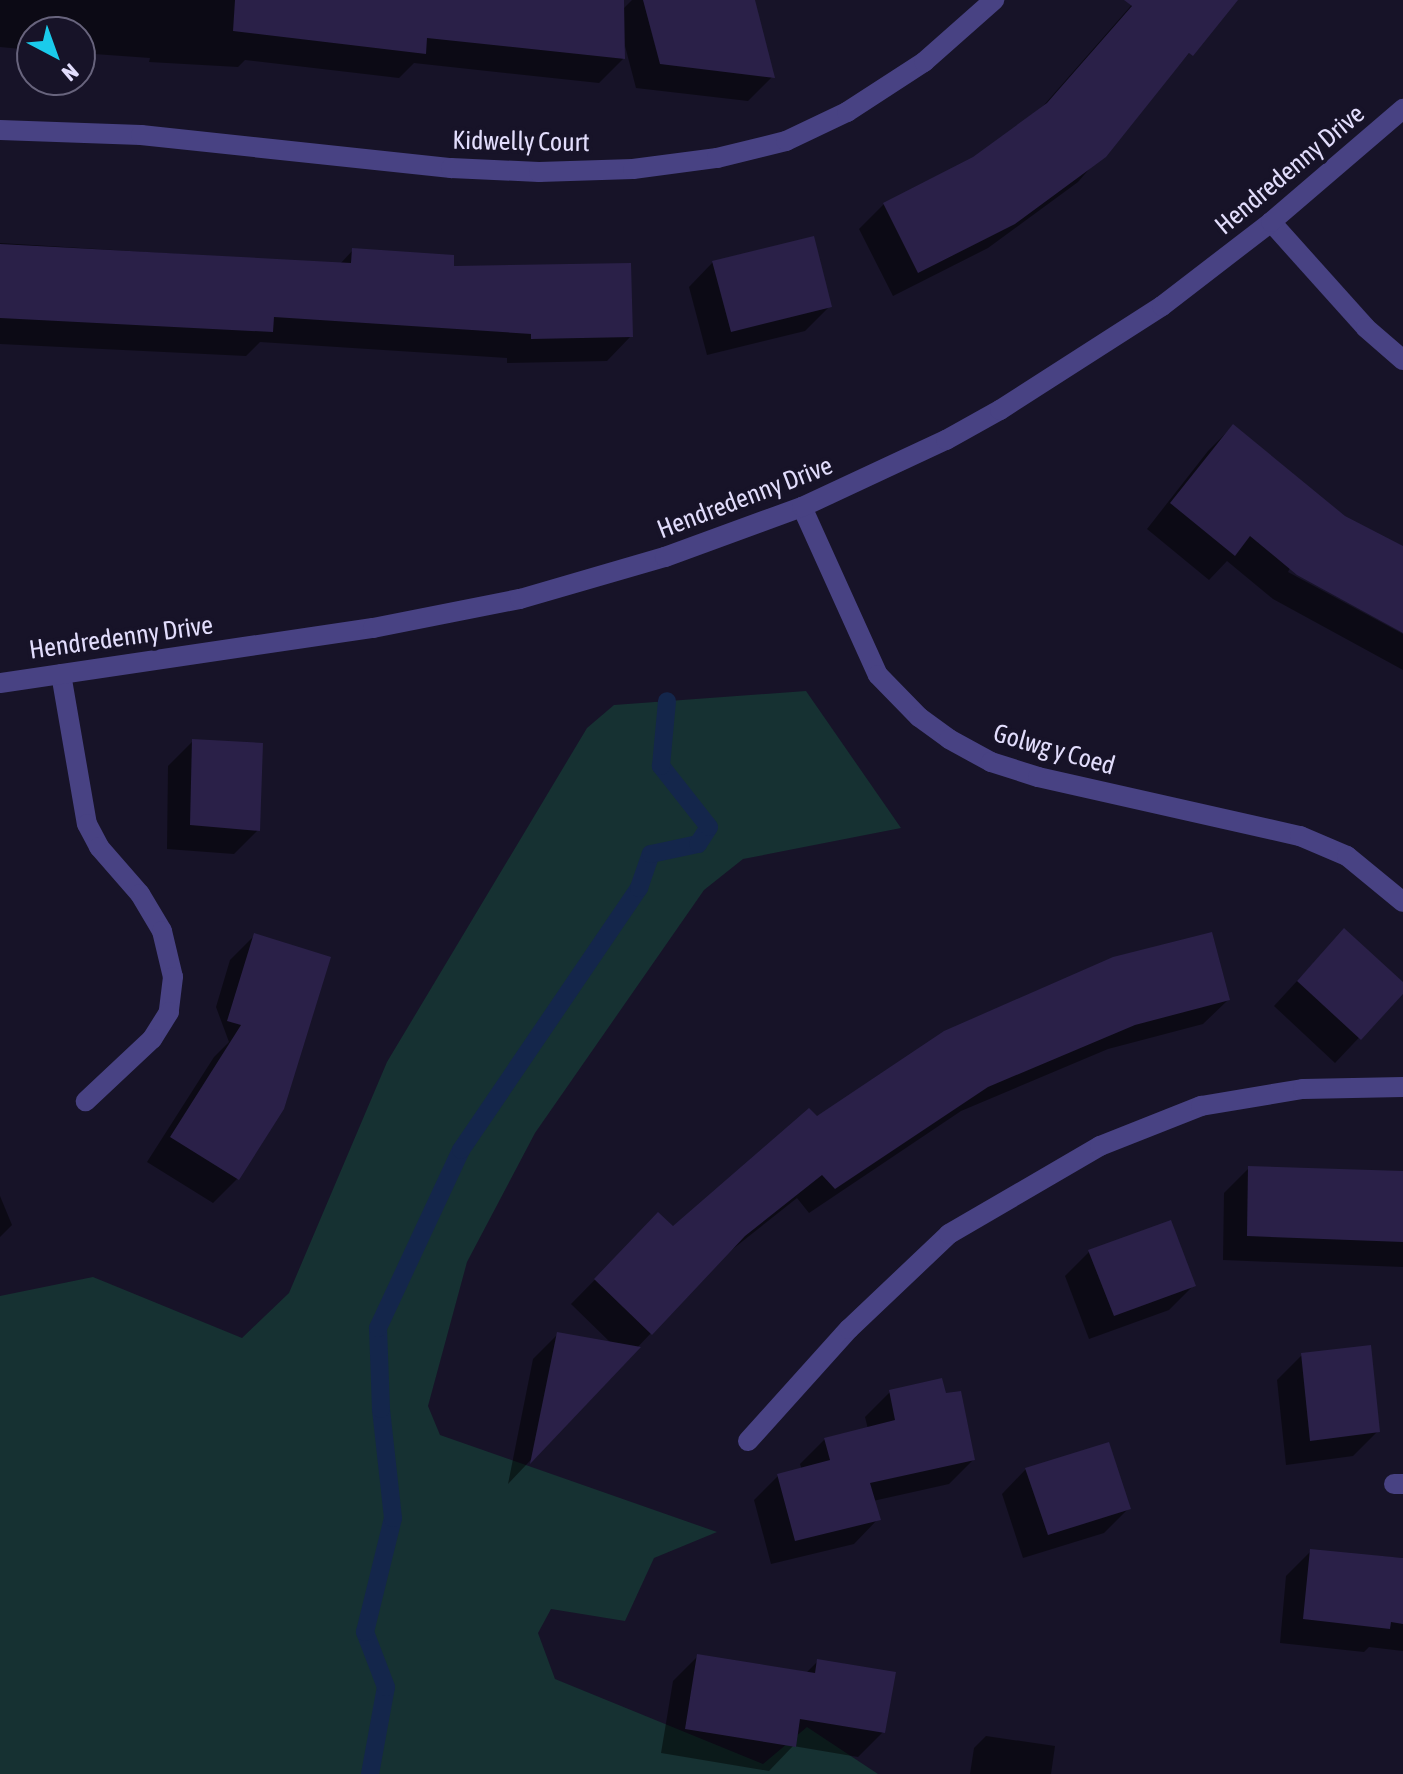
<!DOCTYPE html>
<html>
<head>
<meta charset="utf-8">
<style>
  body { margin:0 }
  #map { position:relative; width:1403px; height:1774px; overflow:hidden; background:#171328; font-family:"Asap Condensed",sans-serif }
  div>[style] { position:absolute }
  .green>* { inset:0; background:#163132 }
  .shadow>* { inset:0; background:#0007 }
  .stream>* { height:18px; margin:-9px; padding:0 9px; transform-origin:9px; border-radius:9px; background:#14264b }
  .building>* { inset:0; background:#2a2048 }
  .service>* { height:20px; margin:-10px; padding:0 10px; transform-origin:10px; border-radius:10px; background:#484283 }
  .minor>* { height:20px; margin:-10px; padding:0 10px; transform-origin:10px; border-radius:10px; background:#484283 }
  span { translate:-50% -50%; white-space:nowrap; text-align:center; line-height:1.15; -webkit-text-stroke:8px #171328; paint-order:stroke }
  .street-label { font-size:26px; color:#e2ddfc }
  .north { position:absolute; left:16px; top:16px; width:80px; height:80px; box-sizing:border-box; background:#171328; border:2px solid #68647d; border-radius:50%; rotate:139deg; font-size:22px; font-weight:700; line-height:32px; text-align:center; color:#e2ddfc }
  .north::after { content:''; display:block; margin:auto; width:28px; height:36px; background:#1acbeb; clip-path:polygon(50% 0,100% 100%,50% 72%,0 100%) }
</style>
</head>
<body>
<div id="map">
  <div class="green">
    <div style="clip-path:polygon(806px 691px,901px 828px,743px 859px,704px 890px,535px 1133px,467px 1262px,428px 1406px,440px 1435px,717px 1532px,654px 1558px,625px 1621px,551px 1609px,538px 1633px,555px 1679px,763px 1764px,807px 1727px,878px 1774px,0 1774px,0 1296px,93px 1277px,242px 1338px,289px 1293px,387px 1062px,587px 728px,614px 705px)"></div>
  </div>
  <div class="shadow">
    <div style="clip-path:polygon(0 0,622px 0,622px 10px,632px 0,739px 0,772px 77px,748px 101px,636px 88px,625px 46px,623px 59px,599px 83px,414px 63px,399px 78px,245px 60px,238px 67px,149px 62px,150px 58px,80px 53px,80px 32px,32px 32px,32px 50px,0 47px)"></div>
    <div style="clip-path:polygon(1136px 0,1235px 0,1078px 182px,988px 248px,893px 296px,859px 229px,884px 204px,974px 159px,1037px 113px)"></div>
    <div style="clip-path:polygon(0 243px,340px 264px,353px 250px,631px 336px,607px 361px,507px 363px,507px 358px,260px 342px,246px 356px,0 344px)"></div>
    <div style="clip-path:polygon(713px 262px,830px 306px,805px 331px,707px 355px,689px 287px)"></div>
    <div style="clip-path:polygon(1233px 426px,1344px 518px,1403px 549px,1403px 630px,1290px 568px,1288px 572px,1403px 634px,1403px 670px,1273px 599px,1227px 561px,1209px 580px,1147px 529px,1208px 451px)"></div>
    <div style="clip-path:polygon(193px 741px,258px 830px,234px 854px,167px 849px,168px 766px)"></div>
    <div style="clip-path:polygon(1344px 930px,1403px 985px,1403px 991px,1335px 1063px,1274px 1006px)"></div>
    <div style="clip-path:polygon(255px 935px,237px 1179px,213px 1203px,147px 1162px,214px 1057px,229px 1042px,216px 1007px,230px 960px)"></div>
    <div style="clip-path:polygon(1228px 1000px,1203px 1024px,1108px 1049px,961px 1111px,809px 1213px,797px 1198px,724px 1256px,508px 1484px,533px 1359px,558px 1334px,612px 1344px,571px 1304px,634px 1240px,672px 1229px,817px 1119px,945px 1033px)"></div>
    <div style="clip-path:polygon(1249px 1168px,1403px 1174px,1403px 1267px,1223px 1260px,1224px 1193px)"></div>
    <div style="clip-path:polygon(0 1196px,12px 1225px,0 1237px)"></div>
    <div style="clip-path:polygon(1089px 1252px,1194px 1285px,1169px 1310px,1089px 1339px,1065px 1276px)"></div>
    <div style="clip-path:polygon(1302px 1355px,1378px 1431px,1353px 1456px,1286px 1465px,1277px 1380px)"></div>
    <div style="clip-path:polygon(890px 1392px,973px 1460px,949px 1484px,873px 1501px,878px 1519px,854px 1544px,771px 1564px,754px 1500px,778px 1476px,802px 1470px,800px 1464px,825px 1439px,868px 1429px,865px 1417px)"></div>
    <div style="clip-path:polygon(1026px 1469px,1129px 1508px,1104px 1533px,1023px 1558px,1002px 1494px)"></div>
    <div style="clip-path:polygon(1311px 1551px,1403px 1558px,1403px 1651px,1369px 1647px,1364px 1652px,1280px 1643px,1286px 1576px)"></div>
    <div style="clip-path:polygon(698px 1656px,805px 1674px,818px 1661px,883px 1732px,858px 1757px,793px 1746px,769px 1771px,661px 1753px,673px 1681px)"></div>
    <div style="clip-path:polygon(986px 1736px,1055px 1746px,1051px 1774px,970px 1774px,974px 1748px)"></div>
  </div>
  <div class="stream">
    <div style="left:370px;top:1774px;width:88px;rotate:-79.6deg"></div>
    <div style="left:386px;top:1687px;width:59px;rotate:-110.9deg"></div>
    <div style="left:365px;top:1632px;width:117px;rotate:-76.2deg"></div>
    <div style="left:393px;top:1518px;width:110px;rotate:-96.3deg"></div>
    <div style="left:381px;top:1409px;width:81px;rotate:-92.1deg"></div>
    <div style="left:378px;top:1328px;width:196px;rotate:-65deg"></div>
    <div style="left:461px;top:1150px;width:317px;rotate:-55.8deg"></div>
    <div style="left:639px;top:888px;width:36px;rotate:-71deg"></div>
    <div style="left:651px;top:854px;width:48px;rotate:-12deg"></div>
    <div style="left:698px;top:844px;width:20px;rotate:-57deg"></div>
    <div style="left:709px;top:827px;width:78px;rotate:-128.2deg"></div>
    <div style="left:661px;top:766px;width:65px;rotate:-84.7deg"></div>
  </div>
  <div class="building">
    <div style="clip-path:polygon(235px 0,624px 0,625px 59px,427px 38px,426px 54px,233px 31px)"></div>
    <div style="clip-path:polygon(643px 0,755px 0,775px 78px,660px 64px)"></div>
    <div style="clip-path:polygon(1124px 0,1238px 0,1193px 56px,1189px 53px,1106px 157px,1015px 224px,918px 273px,883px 203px,973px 157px,1047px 103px,1132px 6px)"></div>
    <div style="clip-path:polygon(814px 236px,832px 307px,731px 332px,712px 261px)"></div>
    <div style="clip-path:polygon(0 244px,351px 263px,352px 248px,454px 255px,454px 266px,631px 263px,633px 337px,531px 339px,531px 334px,274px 317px,273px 332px,0 318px)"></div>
    <div style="clip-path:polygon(1233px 424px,1345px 516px,1403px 546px,1403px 633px,1297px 575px,1250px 536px,1235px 556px,1170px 503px)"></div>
    <div style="clip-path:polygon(192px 739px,263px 743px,260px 831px,190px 825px)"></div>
    <div style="clip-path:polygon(1344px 928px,1403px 982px,1403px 994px,1361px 1040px,1297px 981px)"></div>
    <div style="clip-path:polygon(1212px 932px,1230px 1000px,1135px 1025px,988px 1087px,835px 1189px,822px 1175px,745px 1236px,652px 1335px,594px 1279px,658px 1212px,673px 1226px,809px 1108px,817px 1116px,944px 1031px,1113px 957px)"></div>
    <div style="clip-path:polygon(254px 933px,331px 957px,284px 1109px,239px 1180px,170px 1137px,241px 1025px,227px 1021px)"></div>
    <div style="clip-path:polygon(1248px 1166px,1403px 1171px,1403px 1242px,1247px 1236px)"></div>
    <div style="clip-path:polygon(1171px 1220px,1196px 1286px,1114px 1316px,1088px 1250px)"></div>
    <div style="clip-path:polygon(557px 1332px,641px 1347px,530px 1464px)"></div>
    <div style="clip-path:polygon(1371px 1345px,1380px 1432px,1310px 1441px,1301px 1353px)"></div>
    <div style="clip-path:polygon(942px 1378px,946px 1393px,961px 1391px,975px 1460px,870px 1483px,881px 1520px,795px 1541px,777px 1474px,830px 1460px,824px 1438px,895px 1420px,889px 1390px)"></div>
    <div style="clip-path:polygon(1109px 1442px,1131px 1509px,1048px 1535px,1025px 1468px)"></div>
    <div style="clip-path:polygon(1310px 1549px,1403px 1558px,1403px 1624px,1391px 1622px,1390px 1629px,1303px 1619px)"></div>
    <div style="clip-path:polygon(697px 1654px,815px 1673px,817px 1659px,896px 1672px,885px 1733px,800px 1719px,796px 1747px,685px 1729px)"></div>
  </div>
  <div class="service">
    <div style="left:748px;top:1441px;width:151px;rotate:-48deg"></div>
    <div style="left:849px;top:1329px;width:138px;rotate:-43.5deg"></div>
  </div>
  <div class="minor">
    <div style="left:0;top:130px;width:141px;rotate:2deg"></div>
    <div style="left:141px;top:135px;width:312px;rotate:6.1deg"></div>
    <div style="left:451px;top:168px;width:88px;rotate:2.6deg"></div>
    <div style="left:539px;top:172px;width:94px;rotate:-1.8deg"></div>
    <div style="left:633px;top:169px;width:85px;rotate:-7.5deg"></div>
    <div style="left:717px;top:158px;width:71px;rotate:-13.8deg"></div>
    <div style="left:786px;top:141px;width:68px;rotate:-25.4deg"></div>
    <div style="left:847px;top:112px;width:92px;rotate:-33deg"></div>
    <div style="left:924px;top:62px;width:94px;rotate:-41.5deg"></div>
    <div style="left:1271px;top:222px;width:142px;rotate:48.1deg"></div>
    <div style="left:1366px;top:328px;width:49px;rotate:40.9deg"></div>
    <div style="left:802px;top:507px;width:184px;rotate:65.7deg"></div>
    <div style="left:878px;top:675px;width:59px;rotate:45.7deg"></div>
    <div style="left:919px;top:717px;width:37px;rotate:36deg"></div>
    <div style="left:949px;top:739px;width:48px;rotate:28.7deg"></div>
    <div style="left:991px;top:762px;width:49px;rotate:17.7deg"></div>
    <div style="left:1038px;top:777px;width:269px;rotate:12.7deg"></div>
    <div style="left:1300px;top:836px;width:51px;rotate:23.1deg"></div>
    <div style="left:1347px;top:856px;width:72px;rotate:39.4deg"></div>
    <div style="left:61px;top:674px;width:152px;rotate:80.2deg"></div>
    <div style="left:87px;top:824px;width:26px;rotate:62deg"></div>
    <div style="left:99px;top:847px;width:62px;rotate:48.9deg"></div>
    <div style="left:140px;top:894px;width:43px;rotate:59.3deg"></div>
    <div style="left:162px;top:931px;width:47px;rotate:76.6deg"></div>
    <div style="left:173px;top:977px;width:35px;rotate:97deg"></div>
    <div style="left:169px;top:1012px;width:32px;rotate:122deg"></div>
    <div style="left:152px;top:1039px;width:91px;rotate:136.8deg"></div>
    <div style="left:0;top:683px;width:377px;rotate:-8.4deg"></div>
    <div style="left:373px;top:628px;width:150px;rotate:-11.2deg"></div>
    <div style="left:520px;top:599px;width:151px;rotate:-16.2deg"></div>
    <div style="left:665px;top:557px;width:146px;rotate:-20.1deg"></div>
    <div style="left:802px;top:507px;width:159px;rotate:-25deg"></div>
    <div style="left:946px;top:440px;width:62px;rotate:-29.1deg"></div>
    <div style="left:1000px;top:410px;width:193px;rotate:-32.7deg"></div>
    <div style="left:1162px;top:306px;width:138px;rotate:-37.6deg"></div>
    <div style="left:1271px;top:222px;width:174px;rotate:-40.6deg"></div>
    <div style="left:949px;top:1234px;width:175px;rotate:-30.2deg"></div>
    <div style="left:1100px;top:1146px;width:109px;rotate:-21.6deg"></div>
    <div style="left:1201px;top:1106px;width:103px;rotate:-9.5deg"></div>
    <div style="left:1303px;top:1089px;width:100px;rotate:-1.1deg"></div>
    <div style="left:1394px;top:1484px;width:9px"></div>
  </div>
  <div class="street-label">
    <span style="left:521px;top:142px;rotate:1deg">Kidwelly Court</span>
    <span style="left:1290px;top:170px;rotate:-40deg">Hendredenny Drive</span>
    <span style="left:745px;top:498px;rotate:-21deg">Hendredenny Drive</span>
    <span style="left:121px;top:638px;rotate:-8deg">Hendredenny Drive</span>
    <span style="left:1054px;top:750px;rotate:16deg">Golwg y Coed</span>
  </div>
  <div class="north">N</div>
</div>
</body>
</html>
